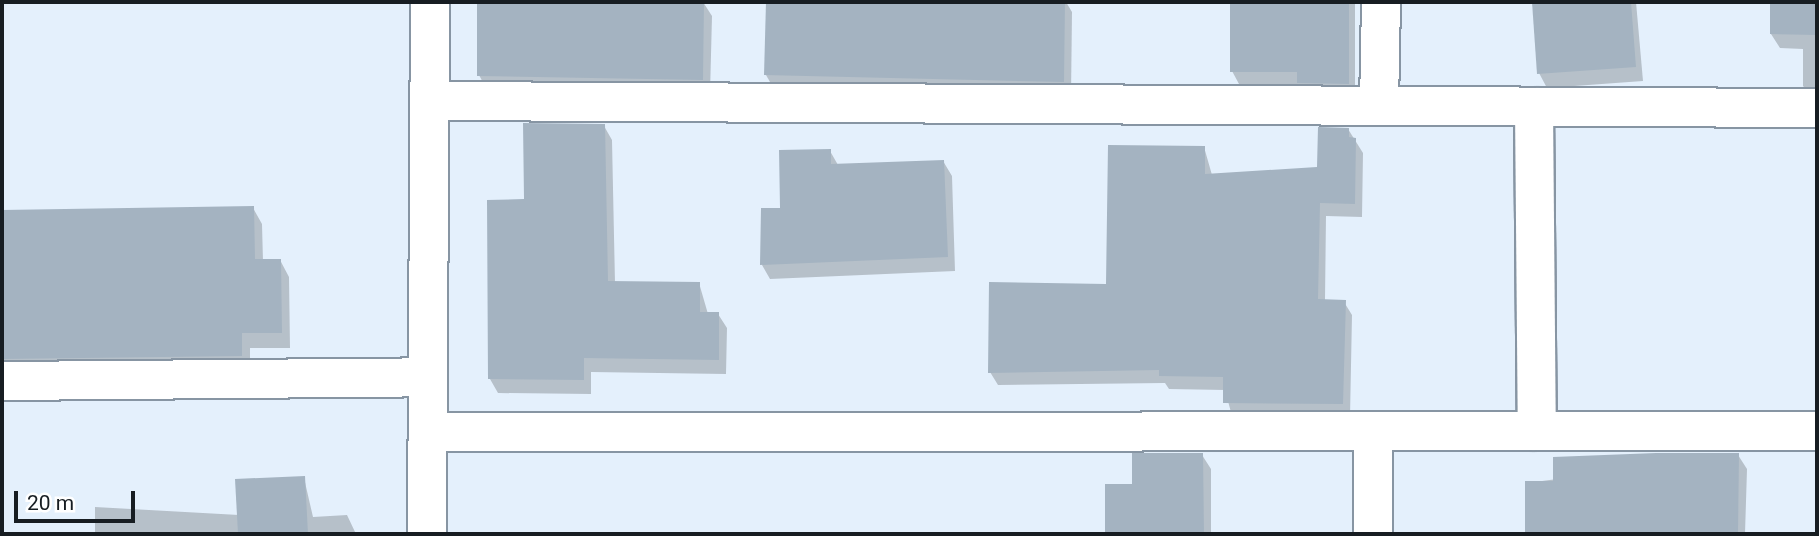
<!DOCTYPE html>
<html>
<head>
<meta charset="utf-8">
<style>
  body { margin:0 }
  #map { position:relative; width:1819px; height:536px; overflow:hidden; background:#e4f0fc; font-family:Roboto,sans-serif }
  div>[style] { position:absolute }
  .shadow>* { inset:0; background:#0003 }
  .building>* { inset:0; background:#a4b3c1 }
  .roads { filter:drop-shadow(2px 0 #8795a3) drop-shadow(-2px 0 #8795a3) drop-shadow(0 2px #8795a3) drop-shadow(0 -2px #8795a3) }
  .minor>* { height:38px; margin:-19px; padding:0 19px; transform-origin:19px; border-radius:19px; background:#fff }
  span { translate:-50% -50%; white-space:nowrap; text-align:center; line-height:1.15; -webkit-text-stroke:7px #fff; paint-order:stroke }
  .frame { position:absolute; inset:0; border:4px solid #171d22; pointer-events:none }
  .scale { position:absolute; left:14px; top:491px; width:121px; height:32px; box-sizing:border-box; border:4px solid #171d22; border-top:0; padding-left:9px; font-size:21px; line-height:24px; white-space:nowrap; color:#171d22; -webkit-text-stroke:5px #fff; paint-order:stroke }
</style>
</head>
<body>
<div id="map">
  <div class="shadow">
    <div style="clip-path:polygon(479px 2px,703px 2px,712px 16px,710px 94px,487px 90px,479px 75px)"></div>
    <div style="clip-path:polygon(768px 2px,1066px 2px,1072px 12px,1071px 96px,774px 89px,766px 75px)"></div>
    <div style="clip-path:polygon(1232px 2px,1355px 2px,1355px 96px,1306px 96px,1299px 84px,1239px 84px,1232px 71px)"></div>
    <div style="clip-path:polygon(1534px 2px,1636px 2px,1643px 81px,1547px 88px,1539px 73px)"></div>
    <div style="clip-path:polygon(1772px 2px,1817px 2px,1817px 101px,1803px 86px,1803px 49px,1780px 48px,1771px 34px)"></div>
    <div style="clip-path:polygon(604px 126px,612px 140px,615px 283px,699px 283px,708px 314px,718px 314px,727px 328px,726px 374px,591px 372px,591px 394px,498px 393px,490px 379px,526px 201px)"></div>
    <div style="clip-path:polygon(1348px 129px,1363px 153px,1362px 217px,1326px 216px,1325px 301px,1344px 302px,1352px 315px,1350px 417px,1232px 416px,1225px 390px,1169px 389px,1165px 383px,998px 385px,990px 372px,1107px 285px,1204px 147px,1212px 175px,1319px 169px)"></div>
    <div style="clip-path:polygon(830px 151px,838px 165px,943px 161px,952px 176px,955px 271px,770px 279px,762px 265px,781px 209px)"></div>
    <div style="clip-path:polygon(253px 208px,262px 224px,263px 261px,280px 260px,289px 277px,290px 348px,250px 348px,250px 372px,2px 376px,2px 322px)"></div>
    <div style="clip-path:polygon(1202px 455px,1211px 469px,1211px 534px,1107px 534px,1107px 486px,1133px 486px)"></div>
    <div style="clip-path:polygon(1738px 455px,1747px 469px,1745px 534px,1526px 534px,1527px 483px)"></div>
    <div style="clip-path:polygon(304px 478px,313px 517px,347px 515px,356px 534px,95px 534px,95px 507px,239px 515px)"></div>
  </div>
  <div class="building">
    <div style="clip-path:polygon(477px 2px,704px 2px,703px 80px,477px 76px)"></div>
    <div style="clip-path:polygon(766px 2px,1065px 2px,1064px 82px,764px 75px)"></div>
    <div style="clip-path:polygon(1230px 2px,1349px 2px,1349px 84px,1297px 83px,1297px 72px,1230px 72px)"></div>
    <div style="clip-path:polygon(1532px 2px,1631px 2px,1636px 67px,1537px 74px)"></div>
    <div style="clip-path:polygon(1770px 2px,1817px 2px,1817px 35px,1770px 34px)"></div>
    <div style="clip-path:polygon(523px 123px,605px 124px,608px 281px,700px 282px,700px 312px,719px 312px,719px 360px,584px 358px,584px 380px,488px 379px,487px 200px,524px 199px)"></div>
    <div style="clip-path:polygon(1318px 127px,1349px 128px,1349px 137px,1356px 138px,1355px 204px,1320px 203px,1318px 299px,1346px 300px,1343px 404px,1223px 403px,1223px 377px,1159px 376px,1159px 370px,988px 373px,989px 282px,1106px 284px,1108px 145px,1205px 146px,1205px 174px,1317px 167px)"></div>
    <div style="clip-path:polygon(831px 149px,831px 164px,944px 160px,948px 257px,760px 265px,761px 208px,780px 208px,779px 150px)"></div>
    <div style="clip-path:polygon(254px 206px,255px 259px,281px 259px,282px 333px,242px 333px,242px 356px,2px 359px,2px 210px)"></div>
    <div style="clip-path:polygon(1132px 453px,1203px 453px,1204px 534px,1105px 534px,1105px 484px,1132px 484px)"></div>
    <div style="clip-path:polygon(1656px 453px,1739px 453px,1738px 534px,1525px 534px,1525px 481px,1553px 481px,1553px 457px)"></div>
    <div style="clip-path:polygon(305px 476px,308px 534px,238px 534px,235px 479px)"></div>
  </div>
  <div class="roads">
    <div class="minor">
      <div style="left:430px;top:101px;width:1387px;rotate:0.29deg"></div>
      <div style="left:1379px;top:106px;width:104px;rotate:-88.9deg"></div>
      <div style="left:1534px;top:107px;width:324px;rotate:89.5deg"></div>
      <div style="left:2px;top:381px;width:426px;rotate:-0.5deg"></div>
      <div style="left:428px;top:432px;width:1389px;rotate:-0.04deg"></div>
      <div style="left:427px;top:534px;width:532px;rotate:-89.68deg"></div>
      <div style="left:1373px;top:534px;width:103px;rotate:-90deg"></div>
    </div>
  </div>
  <div class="frame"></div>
  <div class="scale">20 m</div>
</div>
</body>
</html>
